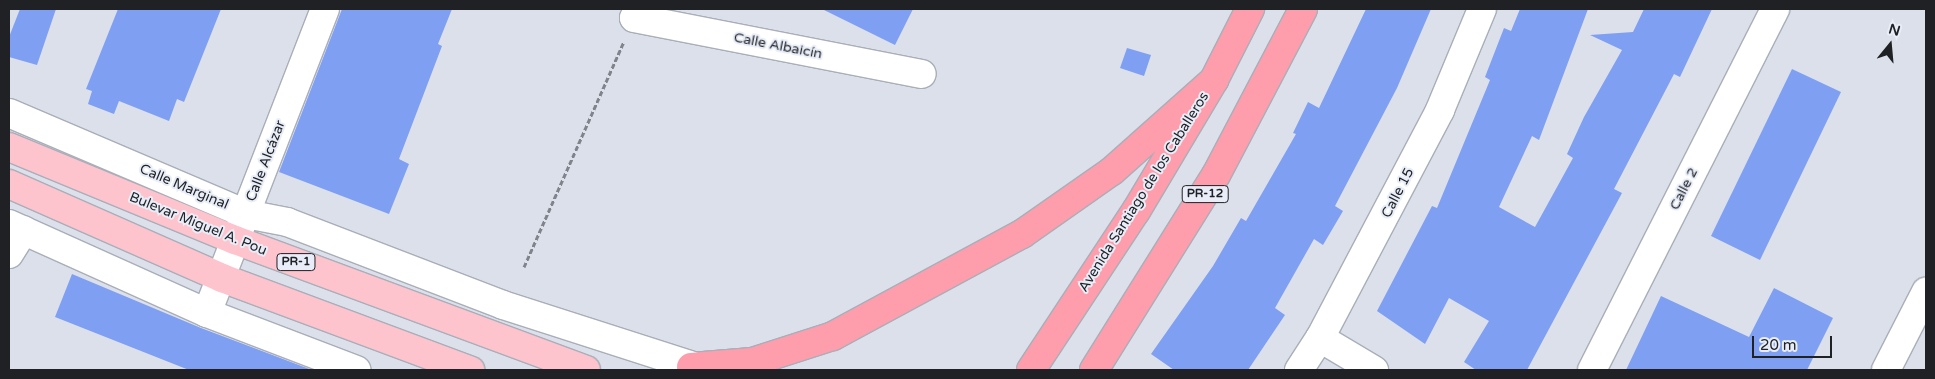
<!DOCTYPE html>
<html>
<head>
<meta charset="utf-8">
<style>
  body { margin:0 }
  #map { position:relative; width:1935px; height:379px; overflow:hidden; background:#dbe0ea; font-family:"Varela Round",sans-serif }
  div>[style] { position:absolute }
  .building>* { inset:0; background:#7f9ff2 }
  .path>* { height:3px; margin-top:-1.5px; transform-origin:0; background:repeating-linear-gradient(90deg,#80838a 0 5px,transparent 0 7.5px) }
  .roads { filter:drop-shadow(1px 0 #a9aeb8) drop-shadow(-1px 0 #a9aeb8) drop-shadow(0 1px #a9aeb8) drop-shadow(0 -1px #a9aeb8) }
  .minor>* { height:28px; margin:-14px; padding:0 14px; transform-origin:14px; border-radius:14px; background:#fff }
  .major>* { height:28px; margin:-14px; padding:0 14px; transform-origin:14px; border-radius:14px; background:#fec4cd }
  .highway>* { height:28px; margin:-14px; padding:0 14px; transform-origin:14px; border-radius:14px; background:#fe9dac }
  span { translate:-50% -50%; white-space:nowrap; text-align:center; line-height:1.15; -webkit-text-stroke:4px #e8edf8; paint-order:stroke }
  .shield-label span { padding:1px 4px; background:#e8edf8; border:1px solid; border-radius:4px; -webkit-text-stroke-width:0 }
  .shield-label { font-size:12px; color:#1f2125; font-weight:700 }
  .street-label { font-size:14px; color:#1f2125 }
  .frame { position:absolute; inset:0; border:10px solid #1f2125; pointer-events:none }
  .north { position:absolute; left:1865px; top:20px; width:50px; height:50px; -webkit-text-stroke:4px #e8edf8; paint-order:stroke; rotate:17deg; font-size:14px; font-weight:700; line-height:20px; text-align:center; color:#1f2125 }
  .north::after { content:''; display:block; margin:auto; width:18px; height:22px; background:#1f2125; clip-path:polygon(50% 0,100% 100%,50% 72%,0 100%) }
  .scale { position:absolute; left:1752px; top:336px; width:80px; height:22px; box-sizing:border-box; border:2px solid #1f2125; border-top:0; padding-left:6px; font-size:15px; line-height:18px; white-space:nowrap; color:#1f2125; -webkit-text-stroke:4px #e8edf8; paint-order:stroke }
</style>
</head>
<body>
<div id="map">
  <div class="building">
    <div style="clip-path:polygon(20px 9px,56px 9px,37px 65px,9px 57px,9px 37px)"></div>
    <div style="clip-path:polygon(118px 9px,221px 9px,184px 102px,177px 99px,169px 121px,119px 101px,114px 114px,88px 104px,92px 91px,86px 89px)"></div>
    <div style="clip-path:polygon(342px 9px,452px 9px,438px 44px,442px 46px,399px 159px,409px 164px,389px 214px,279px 172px)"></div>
    <div style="clip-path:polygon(822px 9px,913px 9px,895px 45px)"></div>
    <div style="clip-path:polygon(1366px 9px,1431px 9px,1397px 88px,1335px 206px,1343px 211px,1323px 245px,1314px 239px,1275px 308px,1285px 315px,1248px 370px,1174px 370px,1151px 354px,1213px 266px,1241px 218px,1246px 221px,1296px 134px,1293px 133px,1308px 102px,1319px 108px)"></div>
    <div style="clip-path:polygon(1520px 9px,1588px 9px,1539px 140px,1532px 136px,1499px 207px,1535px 227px,1573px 158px,1567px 154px,1584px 117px,1622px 50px,1590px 35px,1633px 32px,1644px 9px,1712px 9px,1680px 77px,1674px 74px,1614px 189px,1622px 193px,1527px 370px,1476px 370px,1464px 362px,1489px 321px,1449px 298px,1425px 344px,1377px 311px,1432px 206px,1437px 208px,1490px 80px,1485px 77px,1504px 28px,1511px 31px)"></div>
    <div style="clip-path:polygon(1127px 48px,1151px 55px,1144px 76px,1120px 68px)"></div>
    <div style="clip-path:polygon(1792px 69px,1841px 92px,1760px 260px,1711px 236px)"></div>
    <div style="clip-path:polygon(72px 274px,201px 328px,312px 370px,189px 370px,55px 317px)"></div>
    <div style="clip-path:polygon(1774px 288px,1833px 318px,1807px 370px,1626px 370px,1661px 296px,1749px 337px)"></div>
  </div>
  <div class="path">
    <div style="left:524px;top:267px;width:247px;rotate:-66.1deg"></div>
  </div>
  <div class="roads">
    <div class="minor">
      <div style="left:639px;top:9px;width:10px;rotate:119deg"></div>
      <div style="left:634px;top:18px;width:293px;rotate:11deg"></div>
      <div style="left:9px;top:113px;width:258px;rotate:23.1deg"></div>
      <div style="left:246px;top:214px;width:42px;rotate:11deg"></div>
      <div style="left:287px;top:222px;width:231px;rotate:21deg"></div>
      <div style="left:503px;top:305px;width:213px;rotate:17.8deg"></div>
      <div style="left:9px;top:224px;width:217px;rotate:24.2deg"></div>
      <div style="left:207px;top:313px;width:160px;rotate:20.9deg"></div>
      <div style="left:9px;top:254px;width:28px;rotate:-58deg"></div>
      <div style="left:207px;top:313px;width:326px;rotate:-68.8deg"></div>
      <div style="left:1320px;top:338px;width:63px;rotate:30.7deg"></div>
      <div style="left:1299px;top:370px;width:38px;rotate:-57deg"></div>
      <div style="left:1320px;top:338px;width:258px;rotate:-62.2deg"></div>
      <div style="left:1440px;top:110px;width:109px;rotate:-67.4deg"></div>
      <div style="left:1592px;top:370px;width:405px;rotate:-63.1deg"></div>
      <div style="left:1886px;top:370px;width:88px;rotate:-62.9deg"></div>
    </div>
    <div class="major">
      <div style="left:9px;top:147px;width:244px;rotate:22.4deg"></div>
      <div style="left:235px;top:240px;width:374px;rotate:20.3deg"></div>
      <div style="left:9px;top:184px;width:233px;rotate:23.8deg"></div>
      <div style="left:222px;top:278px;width:265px;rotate:20.4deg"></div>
    </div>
    <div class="highway">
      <div style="left:691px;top:367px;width:61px;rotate:-4.7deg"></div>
      <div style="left:752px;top:362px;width:85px;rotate:-17.8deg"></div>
      <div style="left:833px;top:336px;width:215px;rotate:-28.4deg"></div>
      <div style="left:1022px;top:234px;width:110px;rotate:-35deg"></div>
      <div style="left:1112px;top:171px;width:137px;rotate:-41.7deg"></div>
      <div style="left:1031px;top:370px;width:191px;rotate:-56.6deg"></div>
      <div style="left:1136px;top:211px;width:152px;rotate:-59.2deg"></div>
      <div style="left:1214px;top:80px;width:80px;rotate:-63.1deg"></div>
      <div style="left:1094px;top:370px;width:230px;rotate:-58deg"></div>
      <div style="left:1216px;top:175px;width:187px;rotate:-62.3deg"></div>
    </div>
  </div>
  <div class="shield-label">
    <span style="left:1205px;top:194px">PR-12</span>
    <span style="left:296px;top:262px">PR-1</span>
  </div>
  <div class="street-label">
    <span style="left:778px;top:46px;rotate:11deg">Calle Albaicín</span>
    <span style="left:266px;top:161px;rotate:-69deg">Calle Alcázar</span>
    <span style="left:184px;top:187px;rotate:23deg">Calle Marginal</span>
    <span style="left:1684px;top:189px;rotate:-63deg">Calle 2</span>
    <span style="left:1144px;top:192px;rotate:-58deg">Avenida Santiago de los Caballeros</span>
    <span style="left:1398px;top:193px;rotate:-63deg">Calle 15</span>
    <span style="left:198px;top:224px;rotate:22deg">Bulevar Miguel A. Pou</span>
  </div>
  <div class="frame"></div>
  <div class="north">N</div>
  <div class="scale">20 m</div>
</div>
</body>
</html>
